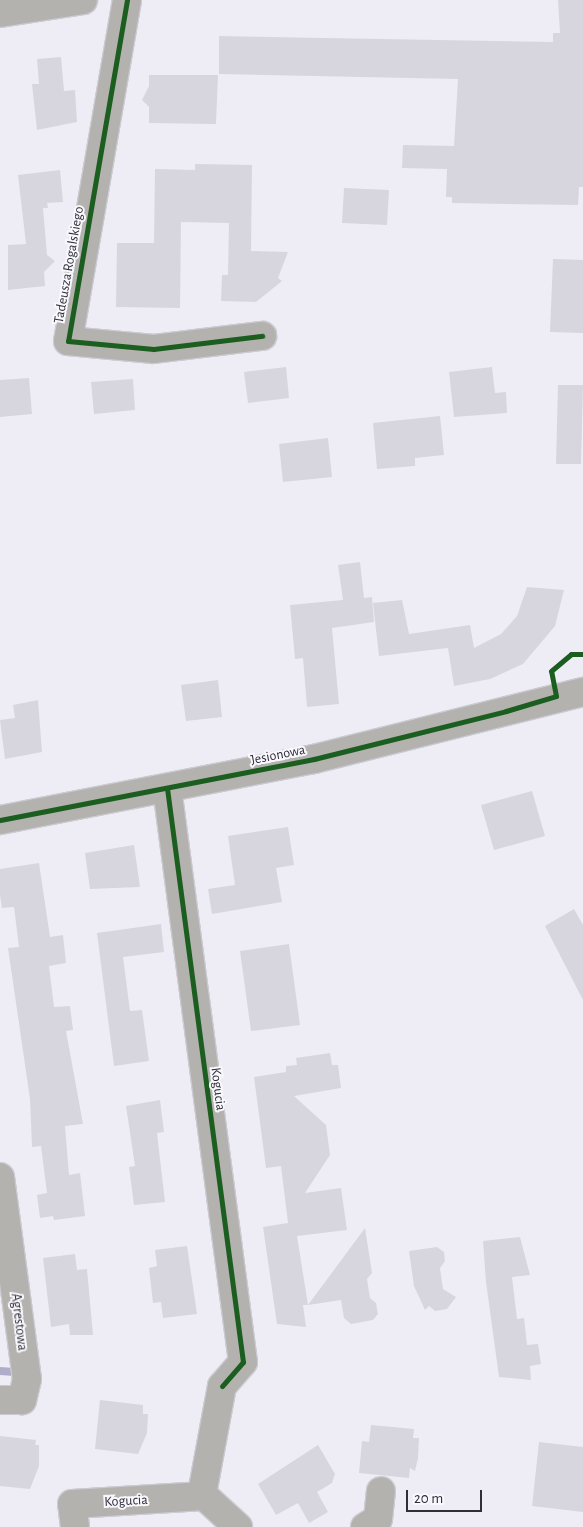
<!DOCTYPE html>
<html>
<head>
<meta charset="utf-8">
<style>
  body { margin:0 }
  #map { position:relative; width:583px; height:1527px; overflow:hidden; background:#eeedf6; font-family:"Alegreya Sans",sans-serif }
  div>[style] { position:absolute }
  .stream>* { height:8px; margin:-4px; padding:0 4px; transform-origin:4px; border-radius:4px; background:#b0adca }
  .building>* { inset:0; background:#d7d6df }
  .roads { filter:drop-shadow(1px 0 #cccbd3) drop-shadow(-1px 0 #cccbd3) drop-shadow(0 1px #cccbd3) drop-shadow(0 -1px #cccbd3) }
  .minor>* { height:28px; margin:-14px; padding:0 14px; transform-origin:14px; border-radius:14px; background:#b3b2ae }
  .cycleway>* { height:5px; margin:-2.5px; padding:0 2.5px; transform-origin:2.5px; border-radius:2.5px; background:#1b5e20 }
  span { translate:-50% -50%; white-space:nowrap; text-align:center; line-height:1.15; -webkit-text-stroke:4px #f8f8fd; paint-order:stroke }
  .street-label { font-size:14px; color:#2f2e39 }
  .scale { position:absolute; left:406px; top:1490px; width:76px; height:22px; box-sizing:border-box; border:2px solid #2f2e39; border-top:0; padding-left:6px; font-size:15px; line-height:18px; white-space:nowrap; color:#2f2e39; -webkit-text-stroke:4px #f8f8fd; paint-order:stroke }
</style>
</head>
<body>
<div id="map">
  <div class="stream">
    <div style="left:0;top:1371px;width:14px;rotate:4deg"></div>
  </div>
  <div class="building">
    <div style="clip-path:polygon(558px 0,583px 0,583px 187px,579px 187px,578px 205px,452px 203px,452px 197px,446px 197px,447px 169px,402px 168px,403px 145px,454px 146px,458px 79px,219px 74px,219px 36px,553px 42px,553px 33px,560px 33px)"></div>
    <div style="clip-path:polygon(61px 57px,64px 91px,75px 90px,77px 122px,37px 130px,32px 84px,39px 84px,37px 59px)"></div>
    <div style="clip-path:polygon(149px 75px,218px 75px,216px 124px,149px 123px,149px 107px,142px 100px,149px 86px)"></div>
    <div style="clip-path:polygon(195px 164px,252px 165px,251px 251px,288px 252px,278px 278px,282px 281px,256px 302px,221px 301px,222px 275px,228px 275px,229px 223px,181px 222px,180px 308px,116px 307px,117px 243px,154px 243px,155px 169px,195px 170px)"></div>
    <div style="clip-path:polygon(60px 170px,63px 202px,47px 203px,48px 208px,43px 208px,47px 255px,55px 261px,44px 272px,45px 286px,8px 290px,8px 245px,26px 244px,18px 175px)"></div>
    <div style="clip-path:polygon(344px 188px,389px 190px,387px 225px,342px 223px)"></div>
    <div style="clip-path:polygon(553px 259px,583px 260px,583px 333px,550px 332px)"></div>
    <div style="clip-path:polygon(286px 367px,289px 398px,248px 403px,244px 372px)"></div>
    <div style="clip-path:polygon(492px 367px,495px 393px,506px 392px,507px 413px,454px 417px,449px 372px)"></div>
    <div style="clip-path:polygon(29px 378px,32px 414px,0 417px,0 380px)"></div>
    <div style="clip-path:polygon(133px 379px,135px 410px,94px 414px,91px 382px)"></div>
    <div style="clip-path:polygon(558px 385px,583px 385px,581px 464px,556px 464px)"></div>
    <div style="clip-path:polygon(440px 416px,444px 455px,415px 458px,415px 466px,377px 469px,373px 423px)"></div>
    <div style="clip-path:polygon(328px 438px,332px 477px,283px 482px,279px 444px)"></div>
    <div style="clip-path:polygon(360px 562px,364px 598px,372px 597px,374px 622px,332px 628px,339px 704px,307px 707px,303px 658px,295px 659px,290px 605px,343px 600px,338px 565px)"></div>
    <div style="clip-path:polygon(527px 587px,564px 590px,555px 626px,523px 664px,490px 679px,454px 686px,448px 648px,379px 656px,373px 603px,402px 600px,409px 634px,470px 625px,474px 648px,501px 634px,517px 616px)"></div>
    <div style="clip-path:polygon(218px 680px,222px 717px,186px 721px,181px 685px)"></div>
    <div style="clip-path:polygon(38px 700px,42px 752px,5px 759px,0 720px,15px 718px,13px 705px)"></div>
    <div style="clip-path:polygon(532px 791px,545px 836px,494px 850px,481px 805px)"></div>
    <div style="clip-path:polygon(288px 827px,294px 865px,276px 868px,282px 902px,212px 914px,208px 889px,235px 885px,228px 836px)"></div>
    <div style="clip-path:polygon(134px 845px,140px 887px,90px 889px,85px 853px)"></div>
    <div style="clip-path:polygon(39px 863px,50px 937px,63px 935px,66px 963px,49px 966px,54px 1007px,70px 1006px,73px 1030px,66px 1031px,83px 1124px,65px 1126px,69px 1175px,80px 1173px,85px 1216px,54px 1220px,53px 1216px,40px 1218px,37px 1195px,47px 1193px,41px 1146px,32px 1147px,30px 1099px,8px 948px,19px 947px,14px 907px,2px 908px,0 895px,0 869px)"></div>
    <div style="clip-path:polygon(574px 909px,583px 925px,583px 1000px,545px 926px)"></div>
    <div style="clip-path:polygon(161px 924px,164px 952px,123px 957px,130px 1011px,142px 1010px,149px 1061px,114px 1066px,97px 933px)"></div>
    <div style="clip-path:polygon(289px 944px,300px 1025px,251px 1031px,240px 951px)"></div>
    <div style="clip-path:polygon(330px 1053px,332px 1065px,338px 1065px,341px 1088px,294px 1096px,326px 1125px,330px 1155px,305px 1193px,341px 1188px,347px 1230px,297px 1236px,308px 1305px,303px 1305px,306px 1327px,277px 1324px,263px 1227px,288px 1223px,281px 1166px,266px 1168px,254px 1077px,286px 1072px,286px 1066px,297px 1065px,296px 1058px)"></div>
    <div style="clip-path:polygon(160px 1100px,164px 1132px,157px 1133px,165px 1202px,134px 1205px,129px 1167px,135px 1166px,126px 1106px)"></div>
    <div style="clip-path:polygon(365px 1228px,372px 1273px,367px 1279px,370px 1298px,376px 1303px,378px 1314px,373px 1320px,351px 1324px,344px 1318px,341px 1300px,308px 1305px)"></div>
    <div style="clip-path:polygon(520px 1237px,530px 1275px,512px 1277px,517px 1319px,524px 1318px,527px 1345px,538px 1344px,541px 1364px,530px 1366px,531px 1380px,499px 1377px,486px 1282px,483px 1241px)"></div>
    <div style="clip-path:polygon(187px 1246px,197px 1314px,163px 1318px,161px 1302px,153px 1303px,149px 1268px,157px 1266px,155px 1250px)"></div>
    <div style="clip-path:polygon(437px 1247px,444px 1252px,445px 1261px,440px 1268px,443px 1289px,456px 1297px,447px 1309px,435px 1311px,429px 1306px,425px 1310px,414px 1286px,409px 1251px)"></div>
    <div style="clip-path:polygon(75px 1254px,77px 1270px,87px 1269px,93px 1335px,70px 1335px,69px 1324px,51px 1327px,43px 1258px)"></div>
    <div style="clip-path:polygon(100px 1400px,143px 1405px,143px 1414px,148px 1414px,147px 1433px,138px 1454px,95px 1449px)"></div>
    <div style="clip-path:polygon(371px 1425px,414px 1429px,413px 1438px,419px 1438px,418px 1458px,415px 1471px,410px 1468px,409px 1478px,359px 1473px,362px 1441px,369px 1442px)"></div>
    <div style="clip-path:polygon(0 1436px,36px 1440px,35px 1445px,39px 1445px,39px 1466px,30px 1489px,0 1486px)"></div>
    <div style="clip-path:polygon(539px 1442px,583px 1447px,583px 1512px,532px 1506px)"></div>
    <div style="clip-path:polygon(318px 1445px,335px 1474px,332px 1483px,317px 1492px,328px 1512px,309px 1523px,298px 1503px,276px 1515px,258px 1484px)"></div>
  </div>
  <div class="roads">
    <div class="minor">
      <div style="left:127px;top:0;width:346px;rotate:99.8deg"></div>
      <div style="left:68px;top:341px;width:86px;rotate:5.3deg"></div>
      <div style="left:154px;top:349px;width:109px;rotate:-6.9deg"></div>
      <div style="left:0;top:13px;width:84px;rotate:-8.9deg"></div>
      <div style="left:167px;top:788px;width:579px;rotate:82.46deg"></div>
      <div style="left:243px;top:1362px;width:32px;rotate:131deg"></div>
      <div style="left:222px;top:1386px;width:110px;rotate:100.5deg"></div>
      <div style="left:202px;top:1494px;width:49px;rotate:42.5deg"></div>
      <div style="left:0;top:820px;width:320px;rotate:-11deg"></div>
      <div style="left:314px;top:759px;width:277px;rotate:-14deg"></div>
      <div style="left:0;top:1177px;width:204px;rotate:82.4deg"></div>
      <div style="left:27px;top:1379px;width:22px;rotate:103deg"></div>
      <div style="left:22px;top:1400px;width:22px;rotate:180deg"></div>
      <div style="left:75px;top:1527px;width:23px;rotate:-97deg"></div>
      <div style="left:72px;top:1504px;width:132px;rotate:-3.5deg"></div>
      <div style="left:365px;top:1527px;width:15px;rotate:-32deg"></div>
      <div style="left:378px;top:1519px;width:28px;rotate:-84deg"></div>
    </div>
  </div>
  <div class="cycleway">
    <div style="left:127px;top:0;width:346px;rotate:99.8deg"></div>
    <div style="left:68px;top:341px;width:86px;rotate:5.3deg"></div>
    <div style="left:154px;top:349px;width:109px;rotate:-6.9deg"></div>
    <div style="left:167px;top:788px;width:579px;rotate:82.46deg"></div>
    <div style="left:243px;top:1362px;width:32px;rotate:131deg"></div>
    <div style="left:0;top:820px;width:320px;rotate:-11deg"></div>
    <div style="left:314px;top:759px;width:198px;rotate:-14deg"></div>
    <div style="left:506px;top:711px;width:52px;rotate:-16.7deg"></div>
    <div style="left:556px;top:696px;width:25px;rotate:-101deg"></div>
    <div style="left:551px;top:671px;width:26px;rotate:-40deg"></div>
    <div style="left:571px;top:654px;width:12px"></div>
  </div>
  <div class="street-label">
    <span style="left:69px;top:265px;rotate:-80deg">Tadeusza Rogalskiego</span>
    <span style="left:278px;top:755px;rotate:-11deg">Jesionowa</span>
    <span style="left:218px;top:1089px;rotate:83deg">Kogucia</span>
    <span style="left:19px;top:1322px;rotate:83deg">Agrestowa</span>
    <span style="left:126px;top:1501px;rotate:-3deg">Kogucia</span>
  </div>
  <div class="scale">20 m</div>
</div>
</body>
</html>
